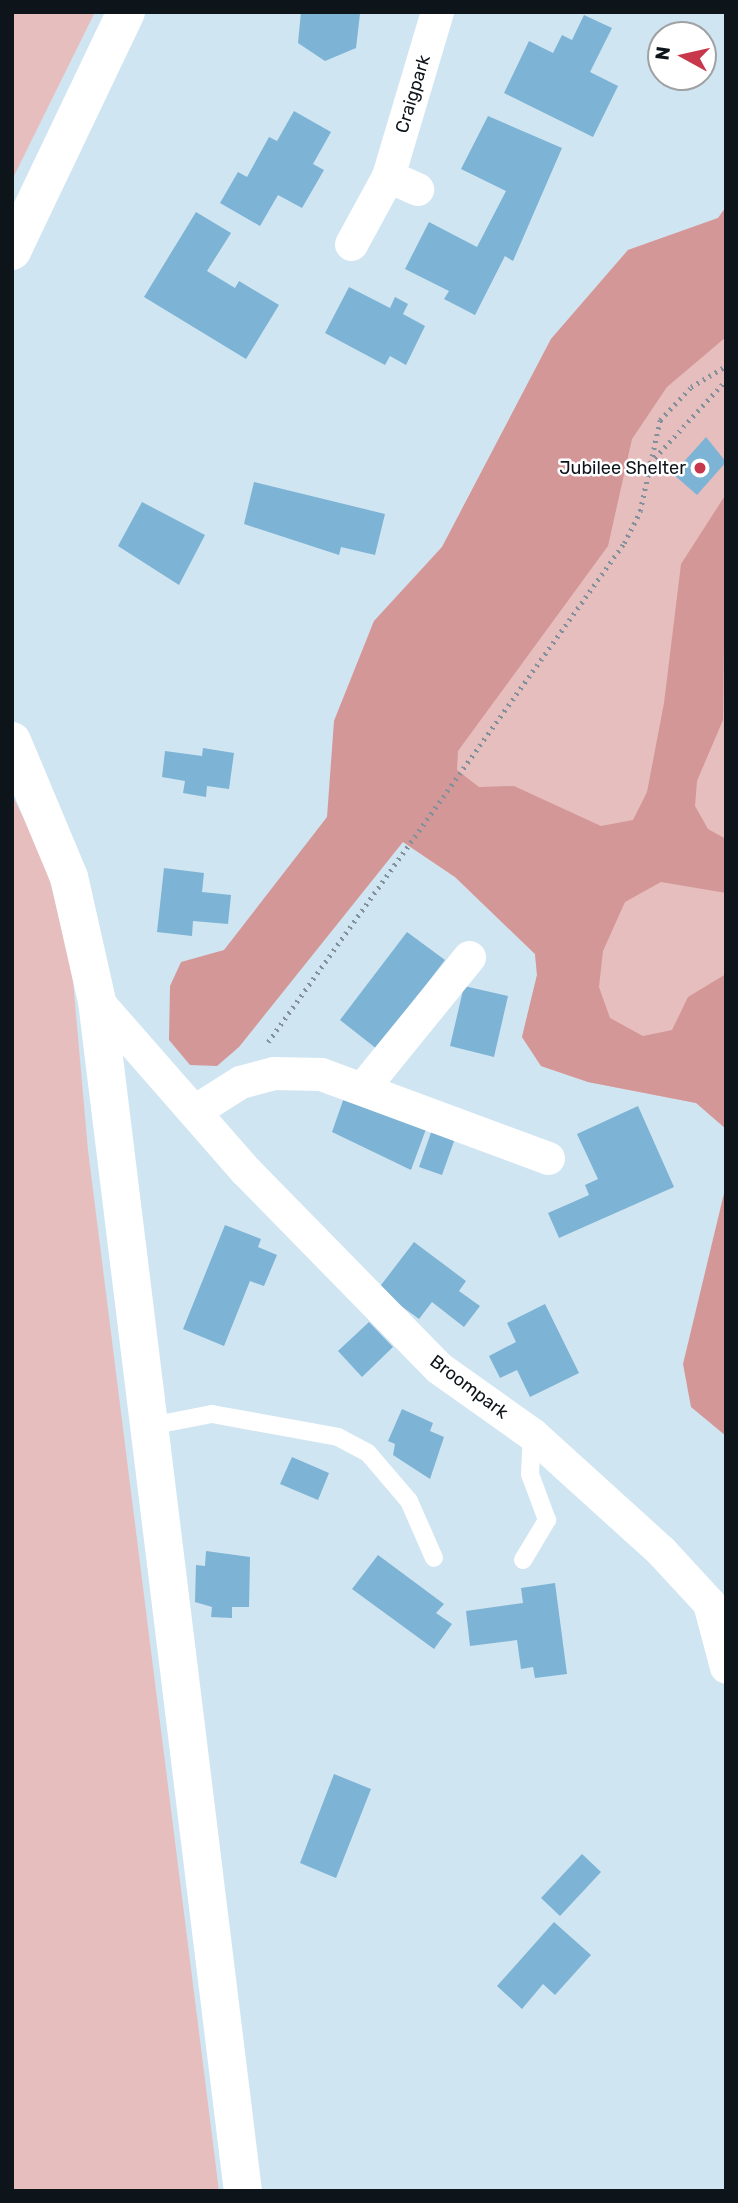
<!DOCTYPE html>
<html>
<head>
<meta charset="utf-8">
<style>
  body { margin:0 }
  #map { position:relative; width:738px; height:2203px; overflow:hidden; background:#d0e5f2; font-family:Rubik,sans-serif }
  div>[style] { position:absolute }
  .green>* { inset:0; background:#e7bebe }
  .forest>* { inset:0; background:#d49798 }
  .building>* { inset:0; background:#7db3d4 }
  .path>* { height:4.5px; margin-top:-2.25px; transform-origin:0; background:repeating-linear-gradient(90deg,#81909a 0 2px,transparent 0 7px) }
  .lane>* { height:18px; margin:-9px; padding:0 9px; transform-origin:9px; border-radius:9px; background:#fff }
  .street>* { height:33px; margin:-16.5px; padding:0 16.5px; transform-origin:16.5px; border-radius:16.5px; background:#fff }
  .secondary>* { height:38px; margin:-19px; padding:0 19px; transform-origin:19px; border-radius:19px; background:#fff }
  .dots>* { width:19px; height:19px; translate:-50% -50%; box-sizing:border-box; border:4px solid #fff; border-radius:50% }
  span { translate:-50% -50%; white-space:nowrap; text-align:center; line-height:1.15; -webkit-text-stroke:5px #fff; paint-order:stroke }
  .street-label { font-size:18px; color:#0e151a }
  .poi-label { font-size:18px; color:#0e151a }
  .right { translate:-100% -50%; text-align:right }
  .frame { position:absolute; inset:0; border:14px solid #0e151a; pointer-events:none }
  .north { position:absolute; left:647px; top:21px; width:70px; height:70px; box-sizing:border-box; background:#fff; border:2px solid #9fa1a3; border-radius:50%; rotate:278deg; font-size:19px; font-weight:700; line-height:28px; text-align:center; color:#0e151a }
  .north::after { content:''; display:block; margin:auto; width:24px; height:32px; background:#c8384c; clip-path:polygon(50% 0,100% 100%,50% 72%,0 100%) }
</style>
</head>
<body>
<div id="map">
  <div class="green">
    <div style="clip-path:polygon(12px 12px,95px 12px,12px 180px)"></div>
    <div style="clip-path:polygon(726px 207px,726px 1101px,696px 1103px,588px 1082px,541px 1066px,522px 1037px,537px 975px,535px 954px,455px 877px,403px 842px,334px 721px,374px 621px,442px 547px,551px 339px,628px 250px,718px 218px)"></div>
    <div style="clip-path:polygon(12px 795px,44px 858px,72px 969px,88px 1150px,219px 2191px,12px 2191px)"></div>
  </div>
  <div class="forest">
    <div style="clip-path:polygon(726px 207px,726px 337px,667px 387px,632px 439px,608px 546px,458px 751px,457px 770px,479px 787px,514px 786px,601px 826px,633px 820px,647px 792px,664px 703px,681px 564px,726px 494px,723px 720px,697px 781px,695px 806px,708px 829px,726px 839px,726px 893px,661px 882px,625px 902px,603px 951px,599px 987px,610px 1018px,643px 1036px,672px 1030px,688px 997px,726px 974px,726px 1129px,696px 1103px,588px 1082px,541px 1066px,522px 1037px,537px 975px,535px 954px,455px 877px,403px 842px,239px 1047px,217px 1066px,190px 1065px,169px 1040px,170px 986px,181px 962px,224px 950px,327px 817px,334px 721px,374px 621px,442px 547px,551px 339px,628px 250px,718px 218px)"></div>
    <div style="clip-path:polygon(726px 1185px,726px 1436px,691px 1407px,683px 1364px)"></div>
  </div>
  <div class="building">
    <div style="clip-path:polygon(301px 12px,360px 14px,356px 48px,325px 61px,298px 43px)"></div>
    <div style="clip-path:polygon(584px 15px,612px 28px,590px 72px,618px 86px,593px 137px,504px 93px,529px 41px,553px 53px,562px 35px,572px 40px)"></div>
    <div style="clip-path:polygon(294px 111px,331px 132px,313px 164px,324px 170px,302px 208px,278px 195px,260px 226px,220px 203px,238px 172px,247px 177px,269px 137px,277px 141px)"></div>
    <div style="clip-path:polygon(488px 116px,562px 148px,513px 261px,505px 256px,475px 315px,444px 299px,449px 291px,405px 269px,429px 222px,477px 247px,506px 191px,461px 169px)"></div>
    <div style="clip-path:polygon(196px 212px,231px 233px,207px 271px,235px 288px,239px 281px,279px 305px,246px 359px,144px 297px)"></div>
    <div style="clip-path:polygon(349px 287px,390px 308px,395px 297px,408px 304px,403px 314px,425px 326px,406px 365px,390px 356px,385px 365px,325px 333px)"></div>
    <div style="clip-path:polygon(706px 437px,726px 462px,697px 495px,673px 474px)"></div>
    <div style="clip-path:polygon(254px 482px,385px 514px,375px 555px,341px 547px,339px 555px,244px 524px)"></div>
    <div style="clip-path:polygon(142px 502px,205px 535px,179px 585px,118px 546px)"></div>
    <div style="clip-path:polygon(203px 748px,234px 753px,229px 789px,207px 786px,206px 797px,183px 793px,185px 781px,162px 777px,165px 751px,202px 756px)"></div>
    <div style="clip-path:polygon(164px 868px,204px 873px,202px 892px,231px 895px,228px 924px,193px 921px,192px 936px,157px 932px)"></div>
    <div style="clip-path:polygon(407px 932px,445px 960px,377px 1049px,340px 1020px)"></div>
    <div style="clip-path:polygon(464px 986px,508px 996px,494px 1057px,450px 1046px)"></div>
    <div style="clip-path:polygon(346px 1092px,429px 1121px,411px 1170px,332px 1132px)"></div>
    <div style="clip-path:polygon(638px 1106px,674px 1187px,559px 1238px,548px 1213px,589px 1195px,585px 1185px,598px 1179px,577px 1134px)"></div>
    <div style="clip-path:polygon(435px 1121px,458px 1130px,442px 1175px,419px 1167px)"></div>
    <div style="clip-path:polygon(225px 1225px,261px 1239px,258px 1247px,277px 1255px,264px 1286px,250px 1281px,224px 1346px,183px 1329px)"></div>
    <div style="clip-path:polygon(414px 1242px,466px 1281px,459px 1291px,480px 1306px,464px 1327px,432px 1302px,419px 1319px,378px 1289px)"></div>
    <div style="clip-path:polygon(545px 1304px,579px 1373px,530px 1397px,517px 1370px,500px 1378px,489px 1356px,516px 1342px,507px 1323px)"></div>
    <div style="clip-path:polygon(369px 1322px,393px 1347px,362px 1377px,338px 1351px)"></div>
    <div style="clip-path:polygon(402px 1409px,433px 1423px,430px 1431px,444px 1437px,430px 1479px,393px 1455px,395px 1444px,388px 1441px)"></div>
    <div style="clip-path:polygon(292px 1457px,329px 1473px,318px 1500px,280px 1484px)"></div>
    <div style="clip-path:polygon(206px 1551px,250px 1557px,249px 1607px,232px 1607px,232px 1618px,211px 1617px,212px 1607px,195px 1602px,196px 1565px,205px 1566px)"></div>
    <div style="clip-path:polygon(378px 1555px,444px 1604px,436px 1613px,452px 1624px,434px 1649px,352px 1589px)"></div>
    <div style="clip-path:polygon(555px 1583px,567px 1674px,535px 1678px,533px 1667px,521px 1669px,517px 1640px,470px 1646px,466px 1611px,523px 1603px,521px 1588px)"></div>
    <div style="clip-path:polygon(334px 1774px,371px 1789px,336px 1878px,300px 1863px)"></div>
    <div style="clip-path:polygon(582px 1854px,601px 1872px,560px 1916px,541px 1898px)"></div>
    <div style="clip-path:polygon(554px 1922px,591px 1955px,555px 1995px,543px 1984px,522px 2009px,497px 1986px)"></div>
  </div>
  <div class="path">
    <div style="left:650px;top:463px;width:113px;rotate:-47.5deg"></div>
    <div style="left:268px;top:1042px;width:613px;rotate:-54.49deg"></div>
    <div style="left:624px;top:543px;width:36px;rotate:-63deg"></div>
    <div style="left:640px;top:511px;width:93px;rotate:-77.6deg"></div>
    <div style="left:660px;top:420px;width:45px;rotate:-46.8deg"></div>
    <div style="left:691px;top:387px;width:41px;rotate:-31deg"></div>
  </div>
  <div class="lane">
    <div style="left:150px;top:1426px;width:63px;rotate:-11deg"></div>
    <div style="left:212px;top:1414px;width:128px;rotate:10.3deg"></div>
    <div style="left:338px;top:1437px;width:34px;rotate:28deg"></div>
    <div style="left:368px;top:1453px;width:63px;rotate:49.5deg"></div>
    <div style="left:409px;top:1501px;width:62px;rotate:66.3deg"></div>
    <div style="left:523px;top:1560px;width:47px;rotate:-59deg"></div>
    <div style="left:547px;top:1520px;width:49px;rotate:-110.3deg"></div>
    <div style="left:530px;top:1474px;width:40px;rotate:-87.1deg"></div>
  </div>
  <div class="street">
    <div style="left:388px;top:176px;width:32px;rotate:24deg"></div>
    <div style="left:351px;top:244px;width:77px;rotate:-61.4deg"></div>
    <div style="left:388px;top:176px;width:171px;rotate:-73.4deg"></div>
    <div style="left:97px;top:1001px;width:225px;rotate:48.8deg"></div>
    <div style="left:245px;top:1170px;width:277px;rotate:45.6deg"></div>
    <div style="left:439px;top:1368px;width:114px;rotate:35.4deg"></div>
    <div style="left:532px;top:1434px;width:174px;rotate:42.2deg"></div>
    <div style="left:661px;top:1551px;width:71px;rotate:47.3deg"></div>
    <div style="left:709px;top:1603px;width:66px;rotate:75.1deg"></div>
    <div style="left:365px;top:1085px;width:165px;rotate:-50.9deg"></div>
    <div style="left:196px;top:1110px;width:52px;rotate:-32.5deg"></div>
    <div style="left:240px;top:1082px;width:34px;rotate:-15deg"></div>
    <div style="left:273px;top:1073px;width:48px;rotate:1.2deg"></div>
    <div style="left:321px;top:1074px;width:242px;rotate:20.3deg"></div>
  </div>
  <div class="secondary">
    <div style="left:12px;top:251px;width:265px;rotate:-64.5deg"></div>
    <div style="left:12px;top:741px;width:147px;rotate:67.3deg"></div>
    <div style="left:69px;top:877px;width:127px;rotate:77.3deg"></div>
    <div style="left:97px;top:1001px;width:1199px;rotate:83.01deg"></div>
  </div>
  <div class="dots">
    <div style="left:700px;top:468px;background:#c8384c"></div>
  </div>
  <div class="street-label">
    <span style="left:413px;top:94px;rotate:-73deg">Craigpark</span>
    <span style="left:469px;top:1387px;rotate:37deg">Broompark</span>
  </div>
  <div class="poi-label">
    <span class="right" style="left:686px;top:468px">Jubilee Shelter</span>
  </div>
  <div class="frame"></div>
  <div class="north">N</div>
</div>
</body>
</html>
